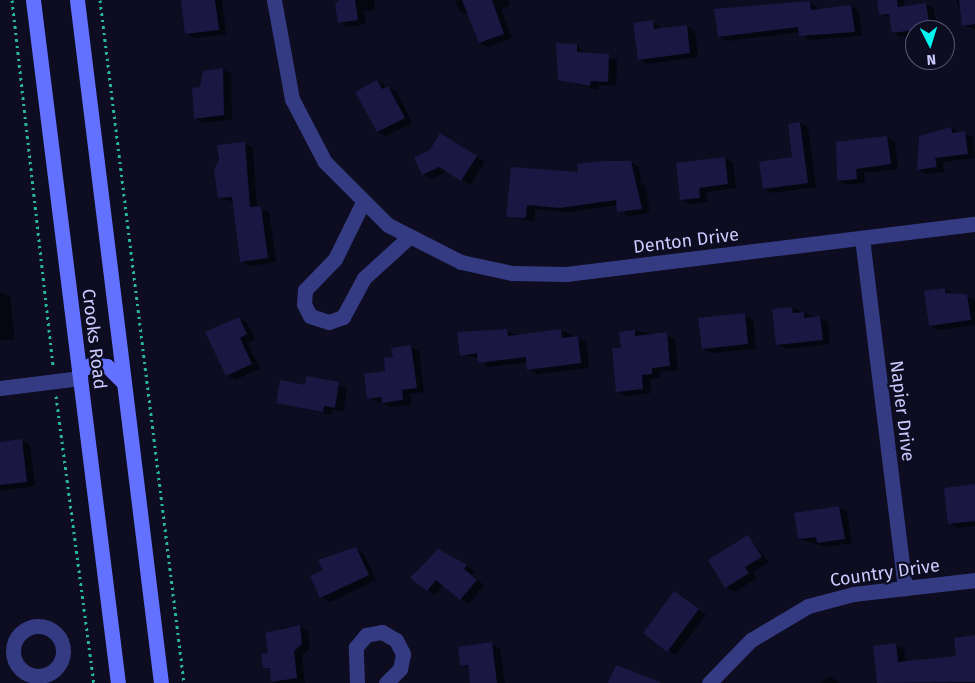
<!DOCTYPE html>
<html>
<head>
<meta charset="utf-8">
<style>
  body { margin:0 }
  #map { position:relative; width:975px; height:683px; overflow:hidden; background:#0d0c20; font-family:"Fira Sans",sans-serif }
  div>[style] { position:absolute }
  .shadow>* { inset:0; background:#0007 }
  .building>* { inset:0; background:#1a1742 }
  .path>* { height:3px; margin-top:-1.5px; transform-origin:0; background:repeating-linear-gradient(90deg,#28b69c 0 2.5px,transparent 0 6.5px) }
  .street>* { height:15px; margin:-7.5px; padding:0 7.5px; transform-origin:7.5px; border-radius:7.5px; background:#343b82 }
  .street>.ring { margin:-7.5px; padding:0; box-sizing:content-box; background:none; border:15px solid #343b82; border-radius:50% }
  .secondary>* { height:15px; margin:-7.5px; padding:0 7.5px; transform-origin:7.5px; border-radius:7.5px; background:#6271ff }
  span { translate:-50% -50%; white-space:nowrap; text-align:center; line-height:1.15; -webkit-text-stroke:4.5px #0d0c20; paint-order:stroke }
  .street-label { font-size:18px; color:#cbcbff }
  .north { position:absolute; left:905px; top:20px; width:50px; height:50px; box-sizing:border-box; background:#0d0c20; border:1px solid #595879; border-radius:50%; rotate:175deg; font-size:14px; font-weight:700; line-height:20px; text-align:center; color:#cbcbff }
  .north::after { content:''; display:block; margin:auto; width:18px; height:22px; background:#00f6f0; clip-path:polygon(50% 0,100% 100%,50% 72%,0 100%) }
</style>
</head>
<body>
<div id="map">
  <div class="shadow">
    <div style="clip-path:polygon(183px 0,222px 0,226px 34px,195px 38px,186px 33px)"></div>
    <div style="clip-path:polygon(340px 0,374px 0,375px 10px,364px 11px,366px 24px,347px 27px,339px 22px)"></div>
    <div style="clip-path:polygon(455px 0,508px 0,510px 5px,501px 9px,512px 38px,488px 47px,480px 43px,470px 15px,459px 11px)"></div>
    <div style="clip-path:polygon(878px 0,904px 0,905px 7px,926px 4px,934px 9px,937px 30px,915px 30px,915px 35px,901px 37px,893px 32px,891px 19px,880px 14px)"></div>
    <div style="clip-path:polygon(957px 0,975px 0,975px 29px,963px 25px)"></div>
    <div style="clip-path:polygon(810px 2px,819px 10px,851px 6px,859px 11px,862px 36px,808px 40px,800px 32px,727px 41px,719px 37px)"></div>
    <div style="clip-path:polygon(653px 22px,662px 29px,687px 26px,695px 31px,698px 57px,647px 64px,639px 59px)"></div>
    <div style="clip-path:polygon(577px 45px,585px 54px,617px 60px,616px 86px,599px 85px,598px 90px,559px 79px)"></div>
    <div style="clip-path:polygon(223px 69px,231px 74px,232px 119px,203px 123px,195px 119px,204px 72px)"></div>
    <div style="clip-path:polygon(377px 81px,397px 92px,412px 123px,386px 136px,378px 132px,357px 92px)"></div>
    <div style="clip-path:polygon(800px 123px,808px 128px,816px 187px,772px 193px,764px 188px,793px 158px)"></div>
    <div style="clip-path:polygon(951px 128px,973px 137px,975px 158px,943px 162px,944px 172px,926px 174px,918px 169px)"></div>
    <div style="clip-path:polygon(887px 137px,895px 142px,898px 169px,864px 173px,865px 183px,846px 185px,838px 181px)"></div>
    <div style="clip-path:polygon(449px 139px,485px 162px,470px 185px,448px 171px,432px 179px,423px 174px,430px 150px)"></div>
    <div style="clip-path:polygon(245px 143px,253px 148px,257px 207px,269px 212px,276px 262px,250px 266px,241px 261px,234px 202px,219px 198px,218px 146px)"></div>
    <div style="clip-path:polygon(725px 158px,733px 163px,736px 188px,706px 192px,708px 202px,690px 204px,682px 200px)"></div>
    <div style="clip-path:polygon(630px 162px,639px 167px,641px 183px,646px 186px,650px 213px,627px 216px,618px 205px,569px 212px,535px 209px,534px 222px,508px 216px,580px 173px)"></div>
    <div style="clip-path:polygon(944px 289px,975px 300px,975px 325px,939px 330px,930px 325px)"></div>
    <div style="clip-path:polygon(0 292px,10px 296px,15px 339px,0 341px)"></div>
    <div style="clip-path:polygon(792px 308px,828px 322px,830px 344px,786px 349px,778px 344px)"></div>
    <div style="clip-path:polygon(745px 315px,753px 319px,756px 349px,711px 353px,703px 349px)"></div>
    <div style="clip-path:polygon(239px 318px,247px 323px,255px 339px,247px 343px,260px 369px,235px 380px,227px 375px)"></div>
    <div style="clip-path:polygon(561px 330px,586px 342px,589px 368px,537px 374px,528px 369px,527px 362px,488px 367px,479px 358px,461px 355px,507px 331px,515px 335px)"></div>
    <div style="clip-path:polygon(635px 331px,675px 338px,678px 370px,660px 372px,660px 378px,650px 379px,651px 393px,626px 396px,617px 391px,622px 349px)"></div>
    <div style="clip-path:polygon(411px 347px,419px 351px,424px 392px,410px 394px,411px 405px,392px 407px,368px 398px,394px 358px)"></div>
    <div style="clip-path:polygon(307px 377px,347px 388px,343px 412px,333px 410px,332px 415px,278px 402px,306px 386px)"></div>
    <div style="clip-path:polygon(21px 440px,30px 445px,35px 486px,0 491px,0 452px)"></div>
    <div style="clip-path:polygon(975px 485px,975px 526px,957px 528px,949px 523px)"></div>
    <div style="clip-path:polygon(839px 507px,847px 512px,852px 543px,826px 547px,799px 539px)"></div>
    <div style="clip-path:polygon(748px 537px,769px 562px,753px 572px,757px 578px,735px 592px,726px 587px)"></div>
    <div style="clip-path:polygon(356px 549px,364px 554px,376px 580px,330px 602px,321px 597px,325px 570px)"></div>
    <div style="clip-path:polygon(439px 550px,475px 571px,471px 575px,484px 585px,469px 604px,443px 585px,435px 595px,427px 590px)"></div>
    <div style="clip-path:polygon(683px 597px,706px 615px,676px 655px,668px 650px)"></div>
    <div style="clip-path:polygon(300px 626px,308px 631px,310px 648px,302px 656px,305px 683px,276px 683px,263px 655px,269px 654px,280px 628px)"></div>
    <div style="clip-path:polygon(975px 637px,975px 683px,879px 683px,875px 647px,896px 645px,904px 649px,906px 663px,957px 657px)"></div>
    <div style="clip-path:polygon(492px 644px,500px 649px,505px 683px,472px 683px,470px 670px,462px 665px)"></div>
    <div style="clip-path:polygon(830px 676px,840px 683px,821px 683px)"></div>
  </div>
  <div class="building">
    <div style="clip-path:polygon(181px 0,215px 0,219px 30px,185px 34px)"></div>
    <div style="clip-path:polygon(339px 0,355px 0,358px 20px,338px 23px,335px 4px)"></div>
    <div style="clip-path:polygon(462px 0,492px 0,504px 34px,479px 43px)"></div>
    <div style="clip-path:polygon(877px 0,897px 0,898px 7px,926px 3px,930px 28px,892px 33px,889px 14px,879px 15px)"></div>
    <div style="clip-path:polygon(959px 0,975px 0,975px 24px,962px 26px)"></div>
    <div style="clip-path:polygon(810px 1px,811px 10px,851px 5px,855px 32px,799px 36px,798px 27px,718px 37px,714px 9px)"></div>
    <div style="clip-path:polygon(653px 20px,654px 29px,687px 25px,690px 53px,638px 60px,633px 23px)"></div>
    <div style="clip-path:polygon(556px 43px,577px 44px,577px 52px,609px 54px,608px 82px,591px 81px,590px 86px,558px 80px)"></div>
    <div style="clip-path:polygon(223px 68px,224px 115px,194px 119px,192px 88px,200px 87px,203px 71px)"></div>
    <div style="clip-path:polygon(377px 80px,382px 89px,388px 86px,405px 118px,377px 132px,355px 92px)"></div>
    <div style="clip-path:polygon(800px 122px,808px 183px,763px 189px,759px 162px,792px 157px,788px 124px)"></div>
    <div style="clip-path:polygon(951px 127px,952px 133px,965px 131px,968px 154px,935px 158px,937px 167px,917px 170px,919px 136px)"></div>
    <div style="clip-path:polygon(440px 133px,477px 156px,461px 181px,439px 167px,422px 175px,414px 157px,430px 150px)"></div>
    <div style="clip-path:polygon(887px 136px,891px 164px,856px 169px,857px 179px,837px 181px,836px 142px)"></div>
    <div style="clip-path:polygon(245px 142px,250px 207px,261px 206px,268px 258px,240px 262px,232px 197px,218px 198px,214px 170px,219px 160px,217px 145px)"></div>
    <div style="clip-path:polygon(725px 157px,728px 184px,699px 188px,700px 198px,680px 200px,676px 163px)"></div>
    <div style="clip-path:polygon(603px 161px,631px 161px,642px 209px,617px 212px,616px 200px,560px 208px,527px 205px,526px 218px,506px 217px,511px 167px,578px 172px,577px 164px)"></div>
    <div style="clip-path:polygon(945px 288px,945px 293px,967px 294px,971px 320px,929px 326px,924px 291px)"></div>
    <div style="clip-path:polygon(792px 307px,793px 313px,804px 312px,804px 318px,820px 316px,823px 340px,776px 345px,772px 309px)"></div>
    <div style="clip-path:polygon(745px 313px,748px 344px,702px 349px,698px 318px)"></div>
    <div style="clip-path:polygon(239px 317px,247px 334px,240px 338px,252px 364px,226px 376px,205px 332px)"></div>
    <div style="clip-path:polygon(507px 329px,508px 336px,561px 329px,562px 338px,578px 336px,581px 363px,527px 370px,526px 357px,478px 363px,477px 353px,460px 356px,457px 332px)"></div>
    <div style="clip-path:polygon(635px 330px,635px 336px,667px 332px,670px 366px,652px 368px,652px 374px,642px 375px,643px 389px,616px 392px,612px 348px,621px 348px,619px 332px)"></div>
    <div style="clip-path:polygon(411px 345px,417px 388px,402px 390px,403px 400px,382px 403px,381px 397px,367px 399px,364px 374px,385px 371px,384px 358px,393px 357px,391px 348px)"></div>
    <div style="clip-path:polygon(306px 376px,339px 382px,335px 408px,324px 406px,323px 412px,276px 403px,280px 380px,305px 385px)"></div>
    <div style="clip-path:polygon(22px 439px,27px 482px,0 485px,0 442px)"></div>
    <div style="clip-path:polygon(975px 484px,975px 521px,948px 524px,944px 488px)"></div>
    <div style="clip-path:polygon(839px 506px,845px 539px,817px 543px,816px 537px,798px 539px,794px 513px)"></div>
    <div style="clip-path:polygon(748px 535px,762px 557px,745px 567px,749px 573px,725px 588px,708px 560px)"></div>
    <div style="clip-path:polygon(356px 547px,369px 575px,320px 598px,310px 576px,323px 570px,318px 560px)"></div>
    <div style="clip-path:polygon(438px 549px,467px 565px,464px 569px,477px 580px,460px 600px,436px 580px,427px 591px,410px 578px)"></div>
    <div style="clip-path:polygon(674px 591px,699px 609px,667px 652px,643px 633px)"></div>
    <div style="clip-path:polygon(300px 625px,302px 644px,294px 651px,297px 678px,271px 682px,270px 668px,263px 668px,261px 654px,268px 653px,265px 633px)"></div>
    <div style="clip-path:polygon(975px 635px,975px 682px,877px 683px,873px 646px,896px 643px,898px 662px,956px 656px,954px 638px)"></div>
    <div style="clip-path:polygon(492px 642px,497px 683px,470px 683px,468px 665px,460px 666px,458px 647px)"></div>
    <div style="clip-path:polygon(616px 665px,660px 682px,660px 683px,608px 683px)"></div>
  </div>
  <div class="path">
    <div style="left:12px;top:0;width:369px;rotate:83.6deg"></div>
    <div style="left:100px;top:0;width:688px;rotate:82.99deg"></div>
    <div style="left:56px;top:396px;width:290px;rotate:82.5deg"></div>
  </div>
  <div class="street">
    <div style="left:274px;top:0;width:101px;rotate:79.7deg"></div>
    <div style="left:292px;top:99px;width:71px;rotate:62.4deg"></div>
    <div style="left:325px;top:162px;width:89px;rotate:45deg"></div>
    <div style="left:388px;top:225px;width:82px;rotate:26.9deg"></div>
    <div style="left:461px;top:262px;width:52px;rotate:12.2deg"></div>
    <div style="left:512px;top:273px;width:54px;rotate:1.1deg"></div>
    <div style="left:566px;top:274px;width:412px;rotate:-7deg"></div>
    <div style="left:362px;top:204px;width:61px;rotate:116.1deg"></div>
    <div style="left:335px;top:259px;width:43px;rotate:134.1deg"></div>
    <div style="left:305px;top:290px;width:14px;rotate:94deg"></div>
    <div style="left:304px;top:304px;width:13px;rotate:63deg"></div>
    <div style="left:310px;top:316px;width:20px;rotate:18deg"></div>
    <div style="left:329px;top:322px;width:15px;rotate:-20deg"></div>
    <div style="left:343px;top:317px;width:44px;rotate:-61.7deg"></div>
    <div style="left:364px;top:278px;width:59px;rotate:-42.3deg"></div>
    <div style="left:862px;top:238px;width:353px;rotate:83deg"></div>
    <div style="left:0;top:388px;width:81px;rotate:-7.1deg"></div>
    <div class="ring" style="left:13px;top:626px;width:35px;height:35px"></div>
    <div style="left:357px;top:683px;width:36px;rotate:-92deg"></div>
    <div style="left:356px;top:647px;width:16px;rotate:-50deg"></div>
    <div style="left:366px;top:635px;width:16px;rotate:-11deg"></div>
    <div style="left:382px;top:632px;width:16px;rotate:30deg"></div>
    <div style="left:396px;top:640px;width:16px;rotate:63deg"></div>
    <div style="left:403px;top:654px;width:15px;rotate:101deg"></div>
    <div style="left:400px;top:669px;width:20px;rotate:135deg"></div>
    <div style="left:709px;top:683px;width:60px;rotate:-45.7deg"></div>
    <div style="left:751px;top:640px;width:66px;rotate:-30.8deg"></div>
    <div style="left:808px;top:606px;width:47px;rotate:-14.9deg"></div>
    <div style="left:853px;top:594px;width:123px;rotate:-6.5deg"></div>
  </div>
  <div class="secondary">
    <div style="left:33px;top:0;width:688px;rotate:82.91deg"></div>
    <div style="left:77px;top:0;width:688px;rotate:82.99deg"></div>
    <div style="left:79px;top:371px;width:15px;rotate:-28deg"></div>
    <div style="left:92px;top:364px;width:15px;rotate:8deg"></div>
    <div style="left:107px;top:366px;width:23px;rotate:45deg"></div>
  </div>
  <div class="street-label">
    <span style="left:686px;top:241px;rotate:-7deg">Denton Drive</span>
    <span style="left:94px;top:339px;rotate:83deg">Crooks Road</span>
    <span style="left:902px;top:411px;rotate:83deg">Napier Drive</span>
    <span style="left:885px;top:573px;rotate:-8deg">Country Drive</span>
  </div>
  <div class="north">N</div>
</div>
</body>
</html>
